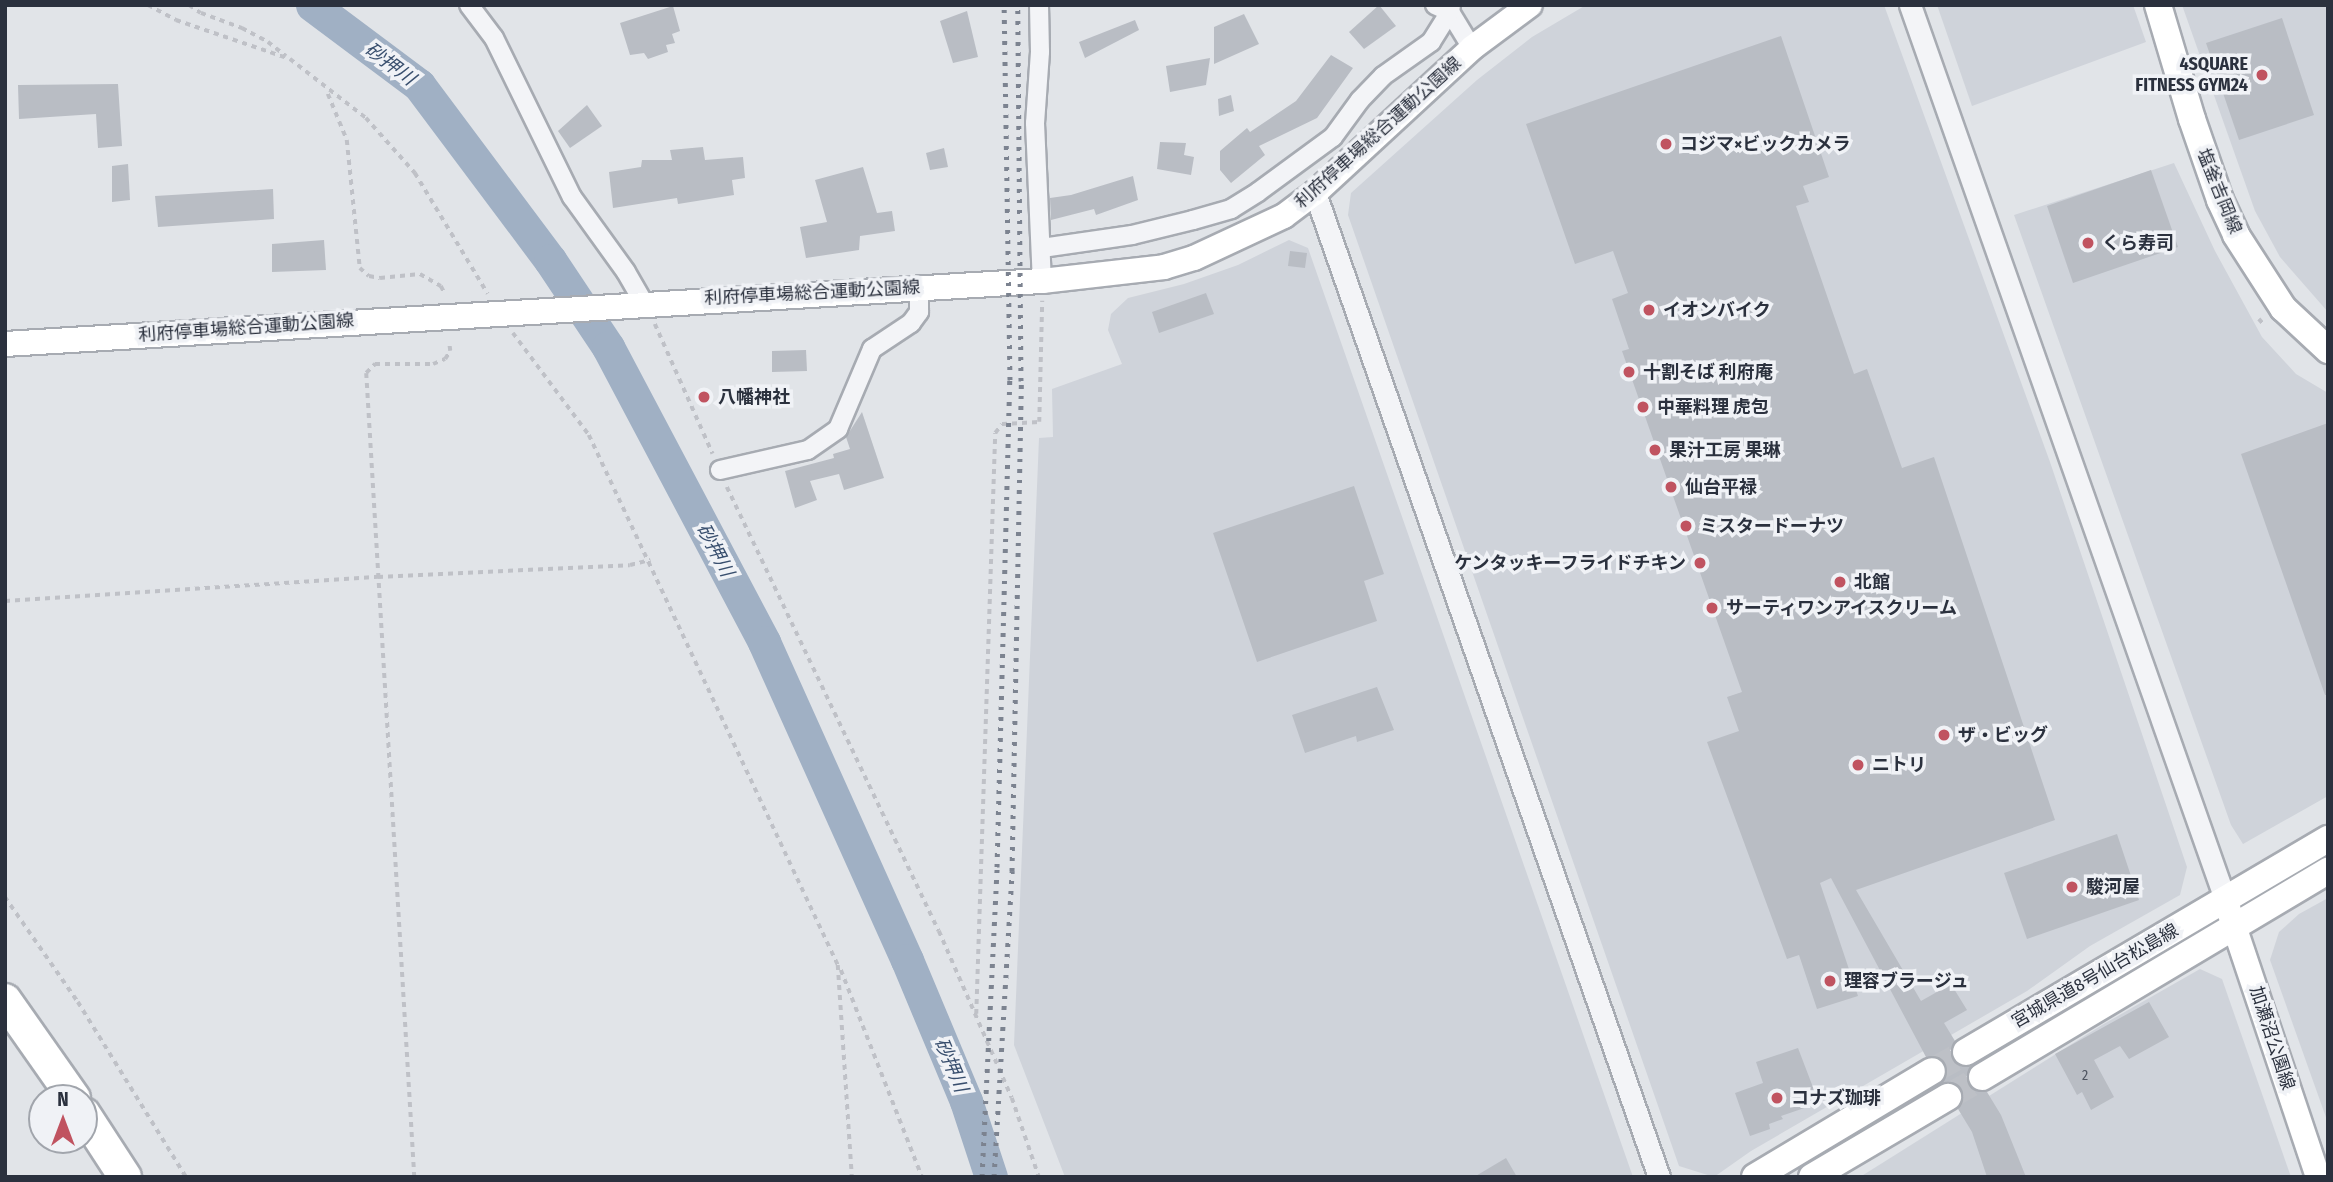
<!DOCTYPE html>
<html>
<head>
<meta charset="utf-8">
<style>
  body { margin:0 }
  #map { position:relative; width:2333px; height:1182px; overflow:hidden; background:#e1e4e8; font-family:"Fira Sans Condensed","Noto Sans JP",sans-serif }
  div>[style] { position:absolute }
  .built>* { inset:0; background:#cfd3da }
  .river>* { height:33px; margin:-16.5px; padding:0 16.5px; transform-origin:16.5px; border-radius:16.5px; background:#a0b0c4 }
  .building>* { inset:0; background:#b9bdc4 }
  .primary-tunnel>* { height:26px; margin-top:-13px; transform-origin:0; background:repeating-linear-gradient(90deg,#bdc0c6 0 26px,transparent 0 39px) }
  .path>* { height:3.5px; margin-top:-1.75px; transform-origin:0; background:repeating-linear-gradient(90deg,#bfc1c7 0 5px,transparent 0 10px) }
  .roads { filter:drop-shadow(2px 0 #a7abb2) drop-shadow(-2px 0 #a7abb2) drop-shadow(0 2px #a7abb2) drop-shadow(0 -2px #a7abb2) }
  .minor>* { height:18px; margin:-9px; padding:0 9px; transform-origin:9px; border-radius:9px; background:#f3f4f7 }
  .tertiary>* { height:21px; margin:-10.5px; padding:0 10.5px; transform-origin:10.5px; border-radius:10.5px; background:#f3f4f7 }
  .secondary>* { height:24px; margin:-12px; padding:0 12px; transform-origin:12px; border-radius:12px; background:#fff }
  .primary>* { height:26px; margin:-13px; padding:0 13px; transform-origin:13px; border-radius:13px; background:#fff }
  .motorway>* { height:32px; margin:-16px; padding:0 16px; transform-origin:16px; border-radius:16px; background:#fff }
  .rail>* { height:5px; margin-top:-2.5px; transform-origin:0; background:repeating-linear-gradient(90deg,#7c8390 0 3.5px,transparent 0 10.5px) }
  .dots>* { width:19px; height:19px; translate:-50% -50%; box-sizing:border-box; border:4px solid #f0f2f6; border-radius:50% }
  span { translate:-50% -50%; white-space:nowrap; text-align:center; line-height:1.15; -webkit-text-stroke:7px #f0f2f6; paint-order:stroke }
  .number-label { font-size:14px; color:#4e5460 }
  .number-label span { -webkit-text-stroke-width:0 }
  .poi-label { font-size:18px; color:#2b313e; font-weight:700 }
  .right { translate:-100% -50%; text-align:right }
  .left { translate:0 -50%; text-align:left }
  .street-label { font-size:18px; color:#2b313e }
  .water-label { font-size:19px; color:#394f6e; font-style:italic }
  .frame { position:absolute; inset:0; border:7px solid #2b313e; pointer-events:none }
  .north { position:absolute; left:28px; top:1084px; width:70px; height:70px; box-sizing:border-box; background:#f0f2f6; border:2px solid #a1a5ac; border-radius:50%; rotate:0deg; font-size:19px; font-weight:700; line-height:28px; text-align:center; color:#2b313e }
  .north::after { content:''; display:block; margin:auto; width:24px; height:32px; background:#c05360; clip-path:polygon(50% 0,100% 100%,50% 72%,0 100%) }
</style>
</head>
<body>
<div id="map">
  <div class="built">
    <div style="clip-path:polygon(1586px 5px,1884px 5px,2050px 462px,2187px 867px,2180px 895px,2090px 946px,2027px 991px,1751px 1151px,1714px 1177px,1679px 1166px,1348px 215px,1351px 193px,1477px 80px,1532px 37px)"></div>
    <div style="clip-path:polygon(1937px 5px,2133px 5px,2146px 42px,1972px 106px)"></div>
    <div style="clip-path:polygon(2182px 5px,2328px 5px,2328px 312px,2280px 257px,2255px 211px)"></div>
    <div style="clip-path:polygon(2174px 163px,2215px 251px,2262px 337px,2296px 374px,2328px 393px,2328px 796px,2243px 844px,2231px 825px,2014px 215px)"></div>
    <div style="clip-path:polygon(1289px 240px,1308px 248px,1633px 1177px,1065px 1177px,1014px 1045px,1039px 438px,1053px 437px,1052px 389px,1122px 364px,1108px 330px,1111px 314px,1128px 298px,1184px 284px,1238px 265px)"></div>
    <div style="clip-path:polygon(2328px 898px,2328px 1123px,2270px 960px,2279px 932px,2299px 914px)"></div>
    <div style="clip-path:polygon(2200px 969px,2222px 979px,2291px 1177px,1860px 1177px,2102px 1025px)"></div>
  </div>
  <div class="river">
    <div style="left:312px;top:5px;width:134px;rotate:36.8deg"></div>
    <div style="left:419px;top:85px;width:219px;rotate:53.2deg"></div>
    <div style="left:550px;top:260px;width:105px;rotate:56.3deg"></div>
    <div style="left:608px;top:347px;width:334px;rotate:62.1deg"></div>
    <div style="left:764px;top:642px;width:349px;rotate:65.8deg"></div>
    <div style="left:907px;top:960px;width:153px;rotate:67.3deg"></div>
    <div style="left:966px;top:1101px;width:80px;rotate:71.8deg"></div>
  </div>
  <div class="building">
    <div style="clip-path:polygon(1379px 5px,1396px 26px,1364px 49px,1349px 32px)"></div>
    <div style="clip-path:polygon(673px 6px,680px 31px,672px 34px,675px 43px,666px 45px,668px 52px,648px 59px,644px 53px,630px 55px,620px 23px)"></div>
    <div style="clip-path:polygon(967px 11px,978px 57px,953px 63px,940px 21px)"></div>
    <div style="clip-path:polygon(1244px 14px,1259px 44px,1214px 64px,1214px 27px)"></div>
    <div style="clip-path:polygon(2282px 18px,2314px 115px,2239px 140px,2206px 43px)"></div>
    <div style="clip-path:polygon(1135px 20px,1139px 30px,1085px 58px,1079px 42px)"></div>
    <div style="clip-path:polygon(1781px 36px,1829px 177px,1803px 186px,1809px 202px,1796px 206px,1854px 374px,1867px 369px,1902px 468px,1934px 457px,2055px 820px,1856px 890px,1921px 1001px,1951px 984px,1967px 1010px,1944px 1023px,1955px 1041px,1950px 1051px,1952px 1059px,1959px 1066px,1971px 1067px,1966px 1078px,1974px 1090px,1987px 1092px,2001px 1115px,2026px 1177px,1987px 1177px,1972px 1132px,1958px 1109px,1964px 1098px,1962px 1090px,1955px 1083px,1942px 1083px,1948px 1071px,1946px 1064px,1939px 1057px,1926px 1057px,1831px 878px,1820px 883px,1858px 996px,1817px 1009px,1799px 955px,1787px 959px,1707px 742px,1739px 731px,1727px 697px,1742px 692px,1622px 351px,1629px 349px,1612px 299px,1628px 293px,1613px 251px,1575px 264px,1526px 124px)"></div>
    <div style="clip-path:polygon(1331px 55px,1353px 68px,1317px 118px,1259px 146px,1265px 155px,1231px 183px,1220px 170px,1220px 151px,1247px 128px,1250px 132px,1296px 101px)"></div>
    <div style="clip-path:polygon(1210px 58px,1206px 85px,1170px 92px,1166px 66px)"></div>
    <div style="clip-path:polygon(118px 84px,122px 146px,98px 148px,96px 114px,19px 119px,18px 85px)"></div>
    <div style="clip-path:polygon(1231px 95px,1234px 111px,1219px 116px,1218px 99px)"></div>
    <div style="clip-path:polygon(587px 105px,602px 126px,570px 148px,558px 131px)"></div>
    <div style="clip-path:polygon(1160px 142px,1186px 143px,1184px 155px,1194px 157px,1191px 175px,1157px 169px)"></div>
    <div style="clip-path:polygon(703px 147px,705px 160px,743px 157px,745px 178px,732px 180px,734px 195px,678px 204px,677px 198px,613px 208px,609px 172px,641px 167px,642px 160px,672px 160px,670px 150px)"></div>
    <div style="clip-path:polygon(944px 148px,948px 167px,930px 170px,926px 153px)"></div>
    <div style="clip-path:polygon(128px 164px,130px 200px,112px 202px,112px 166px)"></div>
    <div style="clip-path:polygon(863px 167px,877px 213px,892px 211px,895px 231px,860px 236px,859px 250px,806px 258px,800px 227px,827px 222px,815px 180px)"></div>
    <div style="clip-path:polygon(2151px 170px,2178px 247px,2073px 283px,2047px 206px)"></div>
    <div style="clip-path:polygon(1133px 176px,1138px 200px,1096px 215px,1094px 209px,1051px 220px,1050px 198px,1071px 195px)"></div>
    <div style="clip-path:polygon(273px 189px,274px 219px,158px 227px,155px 196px)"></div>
    <div style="clip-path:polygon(324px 240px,326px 270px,272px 272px,272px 244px)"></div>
    <div style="clip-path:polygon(1290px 251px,1307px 253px,1305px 268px,1288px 266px)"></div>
    <div style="clip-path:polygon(1206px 293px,1214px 314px,1159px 333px,1152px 312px)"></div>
    <div style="clip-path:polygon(806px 350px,807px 371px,772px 372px,772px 351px)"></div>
    <div style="clip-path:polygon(862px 412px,884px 478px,844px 490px,839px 474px,810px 481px,817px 500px,795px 508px,785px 471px,834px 458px,833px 454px,850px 449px,846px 437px)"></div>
    <div style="clip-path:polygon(2328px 423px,2328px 695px,2325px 695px,2241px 454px)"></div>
    <div style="clip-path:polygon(1354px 486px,1384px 574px,1364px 581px,1377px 621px,1257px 662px,1213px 533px)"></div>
    <div style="clip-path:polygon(1377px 687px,1394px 730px,1357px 742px,1356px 736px,1305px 753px,1292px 715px)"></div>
    <div style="clip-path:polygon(2117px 834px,2139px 900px,2027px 939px,2004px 873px)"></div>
    <div style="clip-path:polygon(2149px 1002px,2169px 1037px,2129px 1059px,2120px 1046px,2094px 1060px,2114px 1097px,2091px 1110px,2082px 1092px,2077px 1095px,2055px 1054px)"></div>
    <div style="clip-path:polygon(1798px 1048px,1819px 1103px,1781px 1116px,1783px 1119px,1769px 1124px,1770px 1129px,1750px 1136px,1735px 1093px,1763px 1083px,1756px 1062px)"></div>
    <div style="clip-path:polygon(1506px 1158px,1517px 1177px,1474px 1177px)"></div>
  </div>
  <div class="primary-tunnel">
    <div style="left:1932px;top:1071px;width:39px;rotate:-29deg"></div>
    <div style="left:1948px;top:1097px;width:39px;rotate:-30deg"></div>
  </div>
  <div class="path">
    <div style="left:148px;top:5px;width:32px;rotate:28deg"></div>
    <div style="left:176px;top:20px;width:120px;rotate:18.9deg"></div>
    <div style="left:290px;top:59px;width:96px;rotate:37.8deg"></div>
    <div style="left:366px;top:118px;width:74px;rotate:48.3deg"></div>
    <div style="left:415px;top:173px;width:141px;rotate:58.9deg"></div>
    <div style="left:189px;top:5px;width:14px;rotate:34deg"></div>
    <div style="left:201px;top:13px;width:44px;rotate:20.1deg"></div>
    <div style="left:242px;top:28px;width:30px;rotate:28deg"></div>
    <div style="left:268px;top:42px;width:23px;rotate:38deg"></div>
    <div style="left:328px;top:94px;width:50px;rotate:67.6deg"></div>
    <div style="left:347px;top:140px;width:129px;rotate:84.2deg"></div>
    <div style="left:360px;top:268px;width:12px;rotate:42deg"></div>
    <div style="left:369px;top:276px;width:11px;rotate:10deg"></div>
    <div style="left:380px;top:278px;width:40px;rotate:-5.7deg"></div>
    <div style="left:420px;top:274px;width:24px;rotate:30deg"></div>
    <div style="left:441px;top:286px;width:7px;rotate:63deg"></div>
    <div style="left:2259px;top:319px;width:9px;rotate:49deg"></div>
    <div style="left:655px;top:324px;width:142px;rotate:66deg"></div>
    <div style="left:513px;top:333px;width:127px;rotate:53.3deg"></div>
    <div style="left:589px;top:435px;width:586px;rotate:64.84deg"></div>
    <div style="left:838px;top:965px;width:212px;rotate:86.2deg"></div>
    <div style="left:727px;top:487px;width:492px;rotate:64.5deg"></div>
    <div style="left:939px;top:931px;width:182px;rotate:66.4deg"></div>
    <div style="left:1012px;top:1098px;width:83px;rotate:71.1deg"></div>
    <div style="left:5px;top:601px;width:374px;rotate:-3.7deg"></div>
    <div style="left:378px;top:577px;width:252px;rotate:-2.7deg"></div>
    <div style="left:630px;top:565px;width:21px;rotate:-14deg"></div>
    <div style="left:5px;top:897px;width:128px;rotate:55.2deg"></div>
    <div style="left:78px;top:1002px;width:206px;rotate:58.3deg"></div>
    <div style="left:841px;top:970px;width:222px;rotate:68.6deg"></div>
    <div style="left:976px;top:1014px;width:581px;rotate:-88.13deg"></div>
    <div style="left:995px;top:433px;width:11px;rotate:-52deg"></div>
    <div style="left:1002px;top:424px;width:37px;rotate:-3deg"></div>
    <div style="left:1039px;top:422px;width:121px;rotate:-88.6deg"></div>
    <div style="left:414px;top:1177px;width:805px;rotate:-93.42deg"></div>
    <div style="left:366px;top:373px;width:13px;rotate:-45deg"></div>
    <div style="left:375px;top:364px;width:58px"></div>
    <div style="left:433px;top:364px;width:13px;rotate:-23deg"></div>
    <div style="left:445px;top:359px;width:9px;rotate:-58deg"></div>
    <div style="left:450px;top:351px;width:8px;rotate:-97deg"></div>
  </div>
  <div class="roads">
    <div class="minor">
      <div style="left:469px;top:5px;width:41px;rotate:52.9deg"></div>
      <div style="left:494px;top:38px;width:177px;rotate:63.9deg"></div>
      <div style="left:572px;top:197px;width:92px;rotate:54.2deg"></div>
      <div style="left:626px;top:272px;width:36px;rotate:60deg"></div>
      <div style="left:1039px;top:5px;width:47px;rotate:88.8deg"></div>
      <div style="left:1040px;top:52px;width:71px;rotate:94deg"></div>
      <div style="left:1035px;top:123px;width:158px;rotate:87.5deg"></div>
      <div style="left:1435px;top:5px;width:17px;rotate:25deg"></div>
      <div style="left:1450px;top:12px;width:42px;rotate:58.6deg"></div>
      <div style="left:1042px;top:248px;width:91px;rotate:-8.2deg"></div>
      <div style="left:1132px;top:235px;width:63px;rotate:-13.8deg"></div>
      <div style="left:1193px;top:220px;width:40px;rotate:-16deg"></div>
      <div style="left:1231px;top:209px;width:32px;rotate:-32deg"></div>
      <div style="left:1258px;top:192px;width:93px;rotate:-36.3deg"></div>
      <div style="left:1333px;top:137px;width:46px;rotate:-53.9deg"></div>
      <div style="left:1360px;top:100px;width:33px;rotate:-46deg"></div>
      <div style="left:1383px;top:76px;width:59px;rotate:-35.3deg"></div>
      <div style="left:1431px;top:42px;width:36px;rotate:-58deg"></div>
      <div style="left:1450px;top:12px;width:7px;rotate:-82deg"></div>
      <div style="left:720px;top:470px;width:90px;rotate:-12.8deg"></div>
      <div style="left:808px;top:450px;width:37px;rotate:-35deg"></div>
      <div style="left:838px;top:429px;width:87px;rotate:-67deg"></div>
      <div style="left:872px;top:349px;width:47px;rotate:-33.7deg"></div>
      <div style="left:911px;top:323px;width:14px;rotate:-54deg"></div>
      <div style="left:919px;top:312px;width:25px;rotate:-90deg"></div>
    </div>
    <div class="tertiary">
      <div style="left:1910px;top:5px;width:948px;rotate:70.59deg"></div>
      <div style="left:1315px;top:193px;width:1042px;rotate:70.73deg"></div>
    </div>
    <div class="secondary">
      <div style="left:5px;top:344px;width:1039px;rotate:-3.48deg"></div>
      <div style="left:1042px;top:281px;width:123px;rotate:-6.5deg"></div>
      <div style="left:1164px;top:267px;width:31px;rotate:-17deg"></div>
      <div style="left:1194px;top:258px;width:99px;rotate:-25deg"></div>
      <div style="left:1284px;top:216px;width:39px;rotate:-37deg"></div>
      <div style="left:1315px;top:193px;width:214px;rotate:-42.7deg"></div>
      <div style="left:1472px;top:48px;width:72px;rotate:-36.6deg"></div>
      <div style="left:2225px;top:899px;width:293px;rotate:71.5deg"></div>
    </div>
    <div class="primary">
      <div style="left:2158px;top:5px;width:119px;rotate:73.4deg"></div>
      <div style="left:2192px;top:119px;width:86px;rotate:70.9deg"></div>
      <div style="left:2220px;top:200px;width:38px;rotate:65deg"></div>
      <div style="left:2236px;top:235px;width:87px;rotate:57.2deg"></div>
      <div style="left:2283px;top:308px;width:62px;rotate:43deg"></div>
      <div style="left:1966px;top:1052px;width:420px;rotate:-30.5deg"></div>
      <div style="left:1982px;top:1077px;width:403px;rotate:-30.8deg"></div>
      <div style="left:1755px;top:1177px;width:206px;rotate:-30.9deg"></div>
      <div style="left:1812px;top:1177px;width:158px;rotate:-30.5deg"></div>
    </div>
    <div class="motorway">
      <div style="left:5px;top:1000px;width:120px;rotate:54.9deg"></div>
      <div style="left:84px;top:1114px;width:75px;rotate:56.9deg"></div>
    </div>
  </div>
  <div class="rail">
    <div style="left:982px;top:1177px;width:310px;rotate:-87.2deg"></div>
    <div style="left:997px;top:867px;width:487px;rotate:-88.5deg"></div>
    <div style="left:1010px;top:380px;width:375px;rotate:-90.9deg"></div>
    <div style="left:994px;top:1177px;width:307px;rotate:-86.6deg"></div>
    <div style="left:1012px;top:871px;width:490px;rotate:-88.9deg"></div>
    <div style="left:1021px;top:381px;width:376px;rotate:-90.5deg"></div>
  </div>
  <div class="dots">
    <div style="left:2262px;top:75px;background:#c05360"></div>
    <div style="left:1666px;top:144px;background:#c05360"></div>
    <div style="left:2088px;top:243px;background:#c05360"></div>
    <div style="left:1649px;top:310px;background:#c05360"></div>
    <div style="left:1629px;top:372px;background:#c05360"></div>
    <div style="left:704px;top:397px;background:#c05360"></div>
    <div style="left:1643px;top:407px;background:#c05360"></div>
    <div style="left:1655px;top:450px;background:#c05360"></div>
    <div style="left:1671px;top:487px;background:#c05360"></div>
    <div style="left:1686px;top:526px;background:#c05360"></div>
    <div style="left:1700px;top:563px;background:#c05360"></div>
    <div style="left:1840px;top:582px;background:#c05360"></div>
    <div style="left:1712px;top:608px;background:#c05360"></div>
    <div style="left:1944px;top:735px;background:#c05360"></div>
    <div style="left:1858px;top:765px;background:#c05360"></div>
    <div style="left:2072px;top:887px;background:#c05360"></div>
    <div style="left:1830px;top:981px;background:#c05360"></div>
    <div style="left:1777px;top:1098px;background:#c05360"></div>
  </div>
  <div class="number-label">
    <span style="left:2085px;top:1076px">2</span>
  </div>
  <div class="poi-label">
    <span class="right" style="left:2248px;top:75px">4SQUARE<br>FITNESS GYM24</span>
    <span class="left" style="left:1680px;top:144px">コジマ×ビックカメラ</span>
    <span class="left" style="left:2102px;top:243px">くら寿司</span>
    <span class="left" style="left:1663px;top:310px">イオンバイク</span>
    <span class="left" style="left:1643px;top:372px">十割そば 利府庵</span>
    <span class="left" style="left:718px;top:397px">八幡神社</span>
    <span class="left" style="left:1657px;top:407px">中華料理 虎包</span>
    <span class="left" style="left:1669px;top:450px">果汁工房 果琳</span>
    <span class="left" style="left:1685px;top:487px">仙台平禄</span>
    <span class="left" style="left:1700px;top:526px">ミスタードーナツ</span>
    <span class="right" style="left:1686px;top:563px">ケンタッキーフライドチキン</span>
    <span class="left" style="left:1854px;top:582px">北館</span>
    <span class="left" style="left:1726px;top:608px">サーティワンアイスクリーム</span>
    <span class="left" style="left:1958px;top:735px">ザ・ビッグ</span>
    <span class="left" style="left:1872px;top:765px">ニトリ</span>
    <span class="left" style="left:2086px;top:887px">駿河屋</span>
    <span class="left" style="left:1844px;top:981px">理容ブラージュ</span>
    <span class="left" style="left:1791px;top:1098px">コナズ珈琲</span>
  </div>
  <div class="street-label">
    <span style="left:1378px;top:133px;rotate:-42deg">利府停車場総合運動公園線</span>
    <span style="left:2219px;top:191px;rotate:68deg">塩釜吉岡線</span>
    <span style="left:812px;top:293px;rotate:-3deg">利府停車場総合運動公園線</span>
    <span style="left:246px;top:328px;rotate:-4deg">利府停車場総合運動公園線</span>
    <span style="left:2095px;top:976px;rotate:-30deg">宮城県道8号仙台松島線</span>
    <span style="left:2272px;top:1038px;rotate:72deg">加瀬沼公園線</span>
  </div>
  <div class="water-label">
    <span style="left:390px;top:64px;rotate:37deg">砂押川</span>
    <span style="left:715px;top:550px;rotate:62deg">砂押川</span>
    <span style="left:951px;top:1065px;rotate:67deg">砂押川</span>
  </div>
  <div class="frame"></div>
  <div class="north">N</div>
</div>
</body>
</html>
